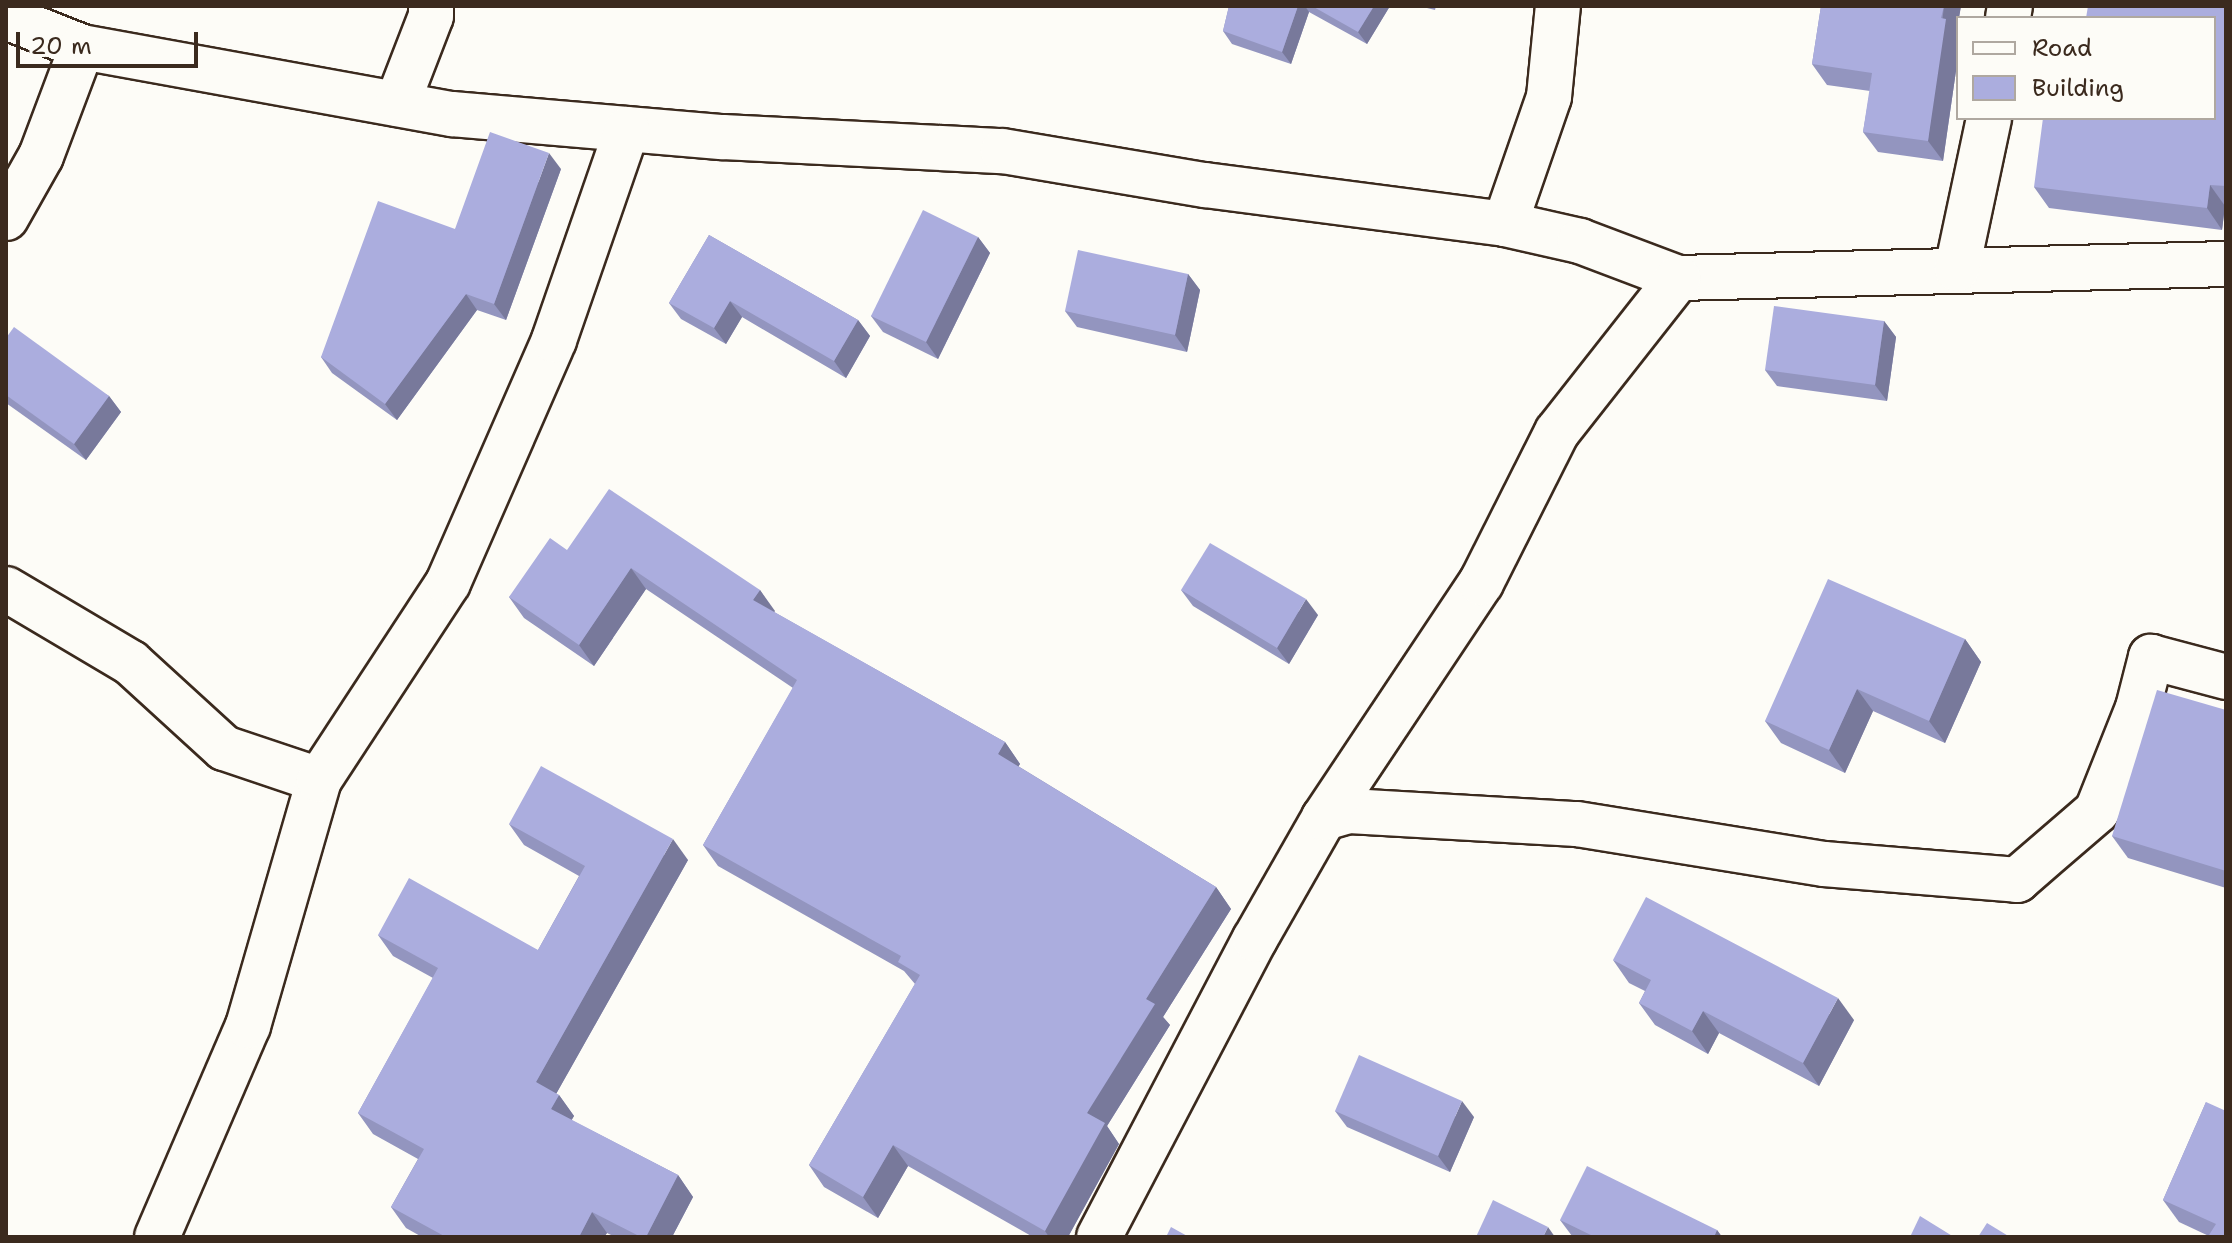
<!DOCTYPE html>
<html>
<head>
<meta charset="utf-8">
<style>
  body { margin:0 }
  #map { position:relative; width:2232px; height:1243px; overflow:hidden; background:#fdfcf7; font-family:"Shantell Sans",sans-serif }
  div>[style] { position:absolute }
  .roads { filter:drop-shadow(2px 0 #3b2a1e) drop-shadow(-2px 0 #3b2a1e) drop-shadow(0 2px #3b2a1e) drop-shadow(0 -2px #3b2a1e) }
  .minor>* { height:44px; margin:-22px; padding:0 22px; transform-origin:22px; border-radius:22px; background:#fdfcf7 }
  .wall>* { inset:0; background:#9395bf }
  .shaded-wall>* { inset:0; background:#78799b }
  .building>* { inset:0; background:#abadde }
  span { translate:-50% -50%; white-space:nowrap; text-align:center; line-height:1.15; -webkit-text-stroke:7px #fdfcf7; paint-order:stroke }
  .frame { position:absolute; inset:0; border:8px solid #3b2a1e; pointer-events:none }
  .legend { position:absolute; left:1956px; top:16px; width:260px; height:104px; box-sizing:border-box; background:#fdfcf7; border:2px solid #afa8a0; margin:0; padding:10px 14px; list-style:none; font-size:24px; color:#3b2a1e }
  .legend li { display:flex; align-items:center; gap:16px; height:40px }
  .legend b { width:40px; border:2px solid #afa8a0 }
  .scale { position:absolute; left:16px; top:32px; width:182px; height:36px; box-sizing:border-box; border:4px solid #3b2a1e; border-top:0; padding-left:10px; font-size:24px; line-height:28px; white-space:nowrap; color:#3b2a1e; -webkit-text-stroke:6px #fdfcf7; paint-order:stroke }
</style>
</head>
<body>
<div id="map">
  <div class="roads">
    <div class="minor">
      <div style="left:6px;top:17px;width:82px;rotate:21.5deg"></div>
      <div style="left:82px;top:47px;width:376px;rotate:10.3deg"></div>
      <div style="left:452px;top:114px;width:272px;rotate:4.9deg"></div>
      <div style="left:723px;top:137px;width:280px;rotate:2.9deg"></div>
      <div style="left:1003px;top:151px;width:205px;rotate:9.6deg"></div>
      <div style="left:1205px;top:185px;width:303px;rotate:7.4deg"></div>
      <div style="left:1505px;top:224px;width:77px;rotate:12.8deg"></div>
      <div style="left:1580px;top:241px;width:105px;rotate:20.7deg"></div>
      <div style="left:1678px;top:278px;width:548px;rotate:-1.46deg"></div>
      <div style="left:2008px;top:18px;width:12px;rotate:-81deg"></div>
      <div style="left:397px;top:104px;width:94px;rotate:-68.9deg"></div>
      <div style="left:431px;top:16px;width:10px;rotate:-90deg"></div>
      <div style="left:6px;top:218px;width:71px;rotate:-60.6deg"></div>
      <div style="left:41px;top:156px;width:116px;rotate:-69.4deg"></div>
      <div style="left:1505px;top:224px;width:134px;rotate:-70.9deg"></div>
      <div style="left:1549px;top:97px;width:91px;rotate:-84.4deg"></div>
      <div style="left:1957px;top:269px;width:154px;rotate:-78deg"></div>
      <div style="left:6px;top:589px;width:145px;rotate:30.6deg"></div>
      <div style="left:131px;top:663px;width:126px;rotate:42.4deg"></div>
      <div style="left:224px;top:748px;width:100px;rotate:18.6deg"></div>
      <div style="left:1324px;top:818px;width:26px;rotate:-16deg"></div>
      <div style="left:1349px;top:811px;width:228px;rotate:3.3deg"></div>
      <div style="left:1577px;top:824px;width:250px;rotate:9.2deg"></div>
      <div style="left:1824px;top:864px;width:194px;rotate:4.7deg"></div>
      <div style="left:2017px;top:880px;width:106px;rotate:-40.8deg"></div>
      <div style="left:2097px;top:811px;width:111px;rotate:-68.3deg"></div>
      <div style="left:2138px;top:708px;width:53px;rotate:-75.7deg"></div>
      <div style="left:2151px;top:657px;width:78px;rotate:14.9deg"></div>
      <div style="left:157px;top:1237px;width:230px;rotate:-66.7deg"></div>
      <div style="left:248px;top:1026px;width:256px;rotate:-73.9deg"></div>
      <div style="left:319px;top:780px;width:235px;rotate:-56.8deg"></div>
      <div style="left:448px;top:583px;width:265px;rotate:-66.4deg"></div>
      <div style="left:554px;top:340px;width:223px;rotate:-70.9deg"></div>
      <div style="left:1099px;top:1237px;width:336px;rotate:-62.4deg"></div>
      <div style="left:1255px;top:939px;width:139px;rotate:-60.3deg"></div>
      <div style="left:1324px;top:818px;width:283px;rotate:-56.3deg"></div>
      <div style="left:1481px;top:583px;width:169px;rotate:-63.3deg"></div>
      <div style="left:1557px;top:432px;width:196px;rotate:-51.8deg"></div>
    </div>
  </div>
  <div class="wall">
    <div style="clip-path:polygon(1229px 6px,1390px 6px,1367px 44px,1309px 12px,1291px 64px,1232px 44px,1223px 31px)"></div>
    <div style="clip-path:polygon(1419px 6px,1436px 6px,1435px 10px)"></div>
    <div style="clip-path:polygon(1821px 6px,1961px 6px,1956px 33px,1958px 36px,1958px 57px,1943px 161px,1878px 152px,1863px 132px,1870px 91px,1827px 85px,1812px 64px)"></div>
    <div style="clip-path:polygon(2226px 6px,2226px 206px,2225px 206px,2222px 230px,2049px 208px,2034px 187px)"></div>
    <div style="clip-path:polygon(561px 169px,506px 320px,477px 310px,397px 420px,332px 373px,321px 357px,455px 229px)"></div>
    <div style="clip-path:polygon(709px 235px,858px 320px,870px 336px,846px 378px,742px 317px,726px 344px,681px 319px,669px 303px)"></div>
    <div style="clip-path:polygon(978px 237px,990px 253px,938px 359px,883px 332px,871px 316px)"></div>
    <div style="clip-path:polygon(1188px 274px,1200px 290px,1187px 352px,1077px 327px,1065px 311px)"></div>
    <div style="clip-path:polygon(1884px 321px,1896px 337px,1887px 401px,1777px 386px,1765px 370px)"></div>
    <div style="clip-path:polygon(6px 338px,109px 396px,121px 412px,86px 460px,6px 403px)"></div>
    <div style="clip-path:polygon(567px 550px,760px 590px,774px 612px,1005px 742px,1020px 764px,1018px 766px,1216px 887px,1231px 909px,1163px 1017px,1170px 1025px,1107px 1126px,1119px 1144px,1068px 1237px,1033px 1237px,908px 1166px,878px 1218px,824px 1187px,809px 1165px,915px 984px,904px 971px,718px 866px,703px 845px,793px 688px,646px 589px,594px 666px,524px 618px,509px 597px)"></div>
    <div style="clip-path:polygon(1181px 590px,1318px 615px,1289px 664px,1193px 606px)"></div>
    <div style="clip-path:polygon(1965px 639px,1981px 662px,1945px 743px,1873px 711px,1845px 773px,1781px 743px,1765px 721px)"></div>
    <div style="clip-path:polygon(2226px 710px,2226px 888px,2128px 858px,2112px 836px)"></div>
    <div style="clip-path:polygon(509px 824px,688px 860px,556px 1094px,559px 1095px,574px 1116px,571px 1120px,678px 1175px,693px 1197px,672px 1237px,615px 1237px,607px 1233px,604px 1237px,422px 1237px,406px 1228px,391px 1207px,418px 1159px,373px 1134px,358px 1113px,433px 978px,393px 956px,378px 935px,538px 950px,579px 876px,524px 845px)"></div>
    <div style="clip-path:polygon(1613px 960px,1854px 1020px,1819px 1086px,1719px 1033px,1708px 1054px,1655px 1025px,1639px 1003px,1645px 991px,1629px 983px)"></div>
    <div style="clip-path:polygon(2206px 1102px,2226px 1237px,2211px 1237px,2179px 1222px,2163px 1200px)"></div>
    <div style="clip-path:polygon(1335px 1111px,1474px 1117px,1450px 1172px,1347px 1127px)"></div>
    <div style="clip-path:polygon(1560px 1220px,1717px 1230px,1722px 1237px,1574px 1237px,1572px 1236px)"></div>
  </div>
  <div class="shaded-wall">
    <div style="clip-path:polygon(1298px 6px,1305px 6px,1309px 12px,1291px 64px,1282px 52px)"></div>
    <div style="clip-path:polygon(1374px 6px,1390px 6px,1367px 44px,1358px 32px)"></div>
    <div style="clip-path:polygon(1944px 6px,1961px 6px,1959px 18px,1958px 18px,1956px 33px,1958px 36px,1958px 57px,1943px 161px,1928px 141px)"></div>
    <div style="clip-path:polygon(549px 153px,561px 169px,506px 320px,494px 304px)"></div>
    <div style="clip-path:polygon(2210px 185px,2225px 206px,2222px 230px,2207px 208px)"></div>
    <div style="clip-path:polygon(978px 237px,990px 253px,938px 359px,926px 342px)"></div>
    <div style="clip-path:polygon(1188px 274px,1200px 290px,1187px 352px,1175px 335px)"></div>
    <div style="clip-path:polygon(466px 294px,477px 310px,397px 420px,385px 404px)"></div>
    <div style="clip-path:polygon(730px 301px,742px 317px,726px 344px,714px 328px)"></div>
    <div style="clip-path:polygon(858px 320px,870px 336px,846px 378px,834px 361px)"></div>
    <div style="clip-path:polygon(1884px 321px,1896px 337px,1887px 401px,1875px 385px)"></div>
    <div style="clip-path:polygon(109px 396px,121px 412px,86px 460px,74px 444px)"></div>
    <div style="clip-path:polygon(631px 568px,646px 589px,594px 666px,579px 645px)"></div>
    <div style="clip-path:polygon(760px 590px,775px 611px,768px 622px,753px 600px)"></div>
    <div style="clip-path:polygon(1306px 599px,1318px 615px,1289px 664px,1277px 648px)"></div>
    <div style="clip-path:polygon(1965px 639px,1981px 662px,1945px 743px,1929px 721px)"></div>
    <div style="clip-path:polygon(1857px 689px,1873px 711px,1845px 773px,1829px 750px)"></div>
    <div style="clip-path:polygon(1005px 742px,1020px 764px,1013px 775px,998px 754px)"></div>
    <div style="clip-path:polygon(673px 839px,688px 860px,551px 1103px,536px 1082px)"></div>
    <div style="clip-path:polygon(1216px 887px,1231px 909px,1163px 1017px,1170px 1025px,1107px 1126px,1119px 1144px,1068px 1237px,1049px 1237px,1045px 1231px,1087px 1113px,1146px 999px)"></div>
    <div style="clip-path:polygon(1838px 998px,1854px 1020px,1819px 1086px,1803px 1063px)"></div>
    <div style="clip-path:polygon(1703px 1011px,1719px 1033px,1708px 1054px,1692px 1031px)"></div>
    <div style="clip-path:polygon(559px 1095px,574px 1116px,566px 1130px,551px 1109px)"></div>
    <div style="clip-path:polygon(1462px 1101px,1474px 1117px,1450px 1172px,1438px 1156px)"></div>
    <div style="clip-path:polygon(893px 1145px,908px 1166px,878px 1218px,863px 1197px)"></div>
    <div style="clip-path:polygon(678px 1175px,693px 1197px,672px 1237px,646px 1237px)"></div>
    <div style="clip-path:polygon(592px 1212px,607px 1233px,604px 1237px,579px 1237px)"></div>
    <div style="clip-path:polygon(1548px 1227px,1555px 1237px,1543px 1237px)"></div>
    <div style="clip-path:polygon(1717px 1230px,1722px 1237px,1714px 1237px)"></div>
  </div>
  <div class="building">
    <div style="clip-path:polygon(1229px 6px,1298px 6px,1282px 52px,1223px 31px)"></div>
    <div style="clip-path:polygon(1312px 6px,1374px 6px,1358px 32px)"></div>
    <div style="clip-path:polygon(1821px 6px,1944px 6px,1941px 18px,1946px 19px,1928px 141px,1863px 132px,1872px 73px,1812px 64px)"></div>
    <div style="clip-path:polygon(2088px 6px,2226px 6px,2226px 186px,2210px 185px,2207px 208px,2034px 187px,2043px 118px,2214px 118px,2214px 18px,2086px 18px)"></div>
    <div style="clip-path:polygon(490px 132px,549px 153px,494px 304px,466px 294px,385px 404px,321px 357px,378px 201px,455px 229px)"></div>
    <div style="clip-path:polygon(923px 210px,978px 237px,926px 342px,871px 316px)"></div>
    <div style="clip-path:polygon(709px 235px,858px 320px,834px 361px,730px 301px,714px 328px,669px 303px)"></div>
    <div style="clip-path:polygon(1078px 250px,1188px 274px,1175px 335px,1065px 311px)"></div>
    <div style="clip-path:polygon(1774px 306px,1884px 321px,1875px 385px,1765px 370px)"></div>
    <div style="clip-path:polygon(14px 327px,109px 396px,74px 444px,6px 395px,6px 338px)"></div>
    <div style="clip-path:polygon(609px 489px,760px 590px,753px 600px,1005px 742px,998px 754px,1216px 887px,1146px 999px,1155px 1004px,1087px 1113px,1105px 1123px,1045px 1231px,893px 1145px,863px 1197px,809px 1165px,920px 975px,898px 962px,901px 956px,703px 845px,797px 680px,631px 568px,579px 645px,509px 597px,550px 538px,567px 550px)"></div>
    <div style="clip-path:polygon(1210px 543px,1306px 599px,1277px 648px,1181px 590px)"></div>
    <div style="clip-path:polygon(1828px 579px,1965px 639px,1929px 721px,1857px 689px,1829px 750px,1765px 721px)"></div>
    <div style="clip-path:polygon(2157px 690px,2226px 710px,2226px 871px,2112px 836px)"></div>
    <div style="clip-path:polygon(541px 766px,673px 839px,536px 1082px,559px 1095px,551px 1109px,678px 1175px,646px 1237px,641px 1237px,592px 1212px,579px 1237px,446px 1237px,391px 1207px,424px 1149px,358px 1113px,438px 968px,378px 935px,409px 878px,538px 950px,585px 866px,509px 824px)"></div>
    <div style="clip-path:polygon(1646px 897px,1838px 998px,1803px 1063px,1703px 1011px,1692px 1031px,1639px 1003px,1651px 980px,1613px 960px)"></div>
    <div style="clip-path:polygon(1359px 1055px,1462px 1101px,1438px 1156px,1335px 1111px)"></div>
    <div style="clip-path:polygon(2206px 1102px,2226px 1111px,2226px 1237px,2212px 1237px,2209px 1235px,2216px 1224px,2163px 1200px)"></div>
    <div style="clip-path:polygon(1587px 1166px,1717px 1230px,1714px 1237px,1595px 1237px,1560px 1220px)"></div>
    <div style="clip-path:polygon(1493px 1200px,1548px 1227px,1543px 1237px,1476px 1237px)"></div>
    <div style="clip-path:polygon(1920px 1216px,1954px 1237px,1910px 1237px)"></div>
    <div style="clip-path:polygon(1987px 1223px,2010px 1237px,1978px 1237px)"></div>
    <div style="clip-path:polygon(1171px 1227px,1189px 1237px,1166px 1237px)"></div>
  </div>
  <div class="frame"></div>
  <ul class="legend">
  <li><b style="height:10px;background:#fdfcf7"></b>Road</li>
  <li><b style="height:22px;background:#abadde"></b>Building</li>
  </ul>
  <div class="scale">20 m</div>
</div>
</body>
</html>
